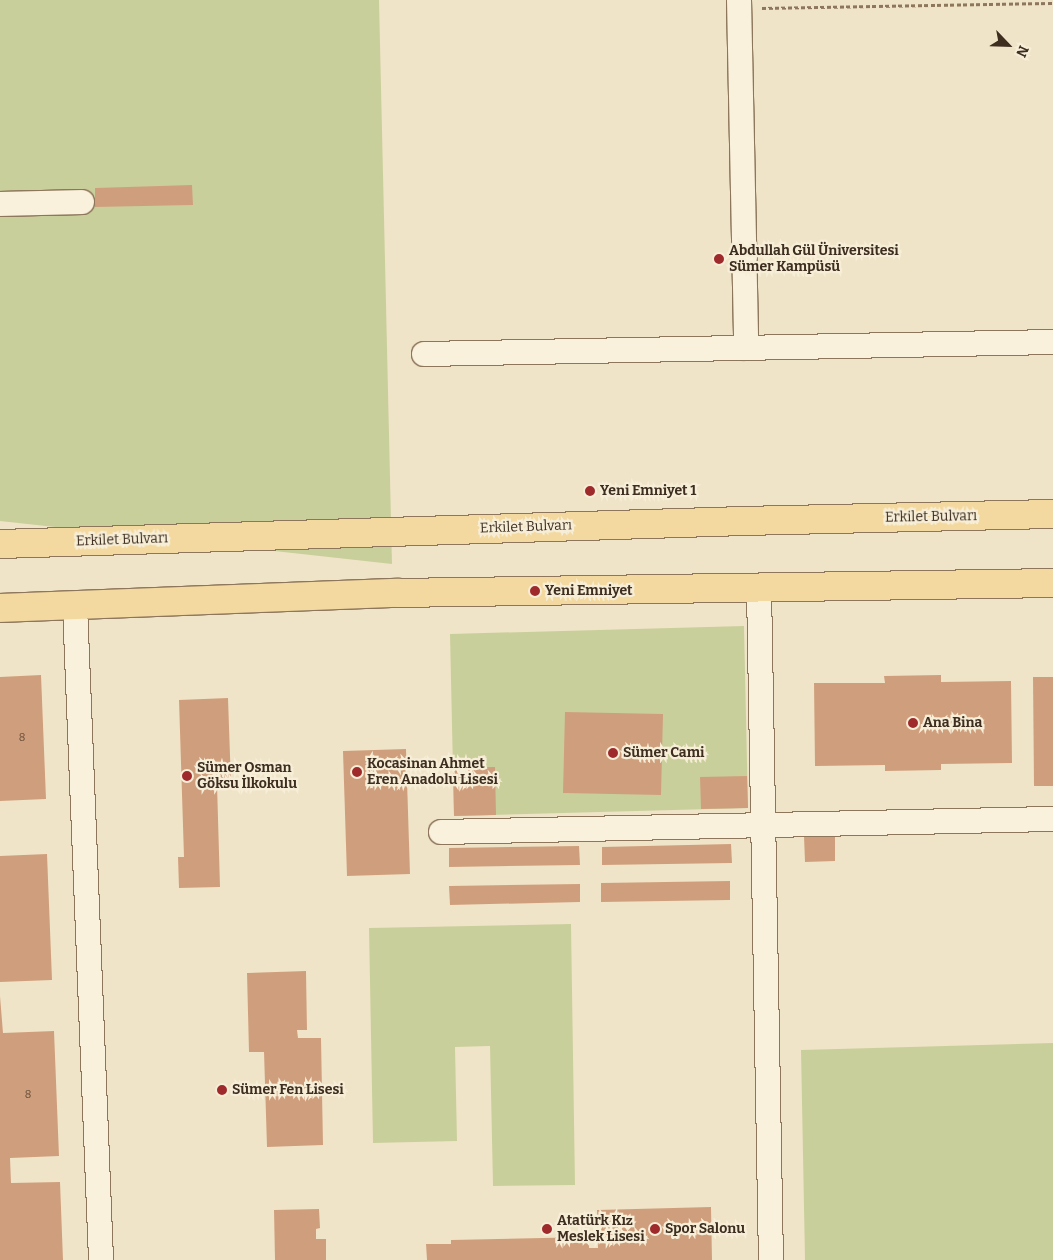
<!DOCTYPE html>
<html>
<head>
<meta charset="utf-8">
<style>
  body { margin:0 }
  #map { position:relative; width:1053px; height:1260px; overflow:hidden; background:#f0e4c8; font-family:Bitter,serif }
  div>[style] { position:absolute }
  .green>* { inset:0; background:#c9cf9b }
  .building>* { inset:0; background:#cf9f7d }
  .path>* { height:3px; margin-top:-1.5px; transform-origin:0; background:repeating-linear-gradient(90deg,#8d765c 0 4px,transparent 0 6.5px) }
  .roads { filter:drop-shadow(1px 0 #8d765c) drop-shadow(-1px 0 #8d765c) drop-shadow(0 1px #8d765c) drop-shadow(0 -1px #8d765c) }
  .street>* { height:24px; margin:-12px; padding:0 12px; transform-origin:12px; border-radius:12px; background:#faf1dc }
  .primary>* { height:28px; margin:-14px; padding:0 14px; transform-origin:14px; border-radius:14px; background:#f3d9a0 }
  .dots>* { width:14px; height:14px; translate:-50% -50%; box-sizing:border-box; border:2px solid #f7eed8; border-radius:50% }
  span { translate:-50% -50%; white-space:nowrap; text-align:center; line-height:1.15; -webkit-text-stroke:4.5px #f7eed8; paint-order:stroke }
  .number-label { font-size:11px; color:#624a37 }
  .number-label span { -webkit-text-stroke-width:0 }
  .poi-label { font-size:14px; color:#3d2e20; font-weight:700 }
  .left { translate:0 -50%; text-align:left }
  .street-label { font-size:14px; color:#3d2e20 }
  .north { position:absolute; left:983px; top:20px; width:50px; height:50px; -webkit-text-stroke:4px #f7eed8; paint-order:stroke; rotate:114deg; font-size:14px; font-weight:700; line-height:20px; text-align:center; color:#3d2e20 }
  .north::after { content:''; display:block; margin:auto; width:18px; height:22px; background:#3d2e20; clip-path:polygon(50% 0,100% 100%,50% 72%,0 100%) }
</style>
</head>
<body>
<div id="map">
  <div class="green">
    <div style="clip-path:polygon(0 0,379px 0,392px 564px,0 521px)"></div>
    <div style="clip-path:polygon(744px 626px,748px 808px,454px 816px,450px 634px)"></div>
    <div style="clip-path:polygon(571px 924px,575px 1185px,493px 1186px,490px 1046px,455px 1047px,457px 1141px,373px 1143px,369px 928px)"></div>
    <div style="clip-path:polygon(1053px 1043px,1053px 1260px,805px 1260px,801px 1050px)"></div>
  </div>
  <div class="building">
    <div style="clip-path:polygon(192px 185px,193px 205px,95px 207px,95px 188px)"></div>
    <div style="clip-path:polygon(41px 675px,46px 799px,0 801px,0 677px)"></div>
    <div style="clip-path:polygon(941px 675px,941px 682px,1011px 681px,1012px 763px,941px 764px,941px 770px,885px 771px,885px 765px,815px 766px,814px 683px,885px 683px,884px 676px)"></div>
    <div style="clip-path:polygon(1033px 677px,1053px 677px,1053px 786px,1034px 786px)"></div>
    <div style="clip-path:polygon(228px 698px,231px 784px,217px 784px,220px 887px,179px 888px,178px 857px,184px 857px,179px 700px)"></div>
    <div style="clip-path:polygon(565px 712px,663px 714px,661px 795px,563px 793px)"></div>
    <div style="clip-path:polygon(406px 749px,410px 874px,347px 876px,343px 751px)"></div>
    <div style="clip-path:polygon(495px 767px,496px 815px,454px 816px,453px 768px)"></div>
    <div style="clip-path:polygon(747px 776px,748px 808px,701px 809px,700px 777px)"></div>
    <div style="clip-path:polygon(835px 835px,835px 861px,805px 862px,804px 836px)"></div>
    <div style="clip-path:polygon(731px 844px,732px 863px,602px 865px,602px 847px)"></div>
    <div style="clip-path:polygon(579px 846px,580px 865px,449px 867px,449px 848px)"></div>
    <div style="clip-path:polygon(47px 854px,52px 980px,0 982px,0 856px)"></div>
    <div style="clip-path:polygon(730px 881px,730px 900px,601px 902px,601px 883px)"></div>
    <div style="clip-path:polygon(580px 884px,580px 902px,450px 905px,449px 886px)"></div>
    <div style="clip-path:polygon(306px 971px,307px 1030px,297px 1030px,298px 1038px,321px 1038px,323px 1145px,267px 1147px,264px 1052px,249px 1052px,247px 973px)"></div>
    <div style="clip-path:polygon(0 996px,3px 1033px,54px 1031px,59px 1156px,10px 1158px,11px 1183px,60px 1182px,63px 1260px,0 1260px)"></div>
    <div style="clip-path:polygon(711px 1207px,712px 1260px,427px 1260px,426px 1244px,451px 1244px,451px 1240px,589px 1237px,589px 1248px,598px 1248px,597px 1210px)"></div>
    <div style="clip-path:polygon(319px 1209px,320px 1228px,316px 1229px,316px 1239px,326px 1239px,326px 1260px,275px 1260px,274px 1210px)"></div>
  </div>
  <div class="path">
    <div style="left:762px;top:8px;width:291px;rotate:-1deg"></div>
  </div>
  <div class="roads">
    <div class="street">
      <div style="left:739px;top:0;width:348px;rotate:88.8deg"></div>
      <div style="left:0;top:204px;width:82px;rotate:-1.4deg"></div>
      <div style="left:424px;top:354px;width:629px;rotate:-1.09deg"></div>
      <div style="left:759px;top:588px;width:672px;rotate:88.98deg"></div>
      <div style="left:75px;top:606px;width:655px;rotate:87.72deg"></div>
      <div style="left:441px;top:832px;width:612px;rotate:-1.22deg"></div>
    </div>
    <div class="primary">
      <div style="left:0;top:544px;width:743px;rotate:-1.77deg"></div>
      <div style="left:743px;top:521px;width:310px;rotate:-1.3deg"></div>
      <div style="left:0;top:608px;width:397px;rotate:-2.2deg"></div>
      <div style="left:397px;top:593px;width:656px;rotate:-0.87deg"></div>
    </div>
  </div>
  <div class="dots">
    <div style="left:719px;top:259px;background:#9e2a2b"></div>
    <div style="left:590px;top:491px;background:#9e2a2b"></div>
    <div style="left:535px;top:591px;background:#9e2a2b"></div>
    <div style="left:913px;top:723px;background:#9e2a2b"></div>
    <div style="left:613px;top:753px;background:#9e2a2b"></div>
    <div style="left:357px;top:772px;background:#9e2a2b"></div>
    <div style="left:187px;top:776px;background:#9e2a2b"></div>
    <div style="left:222px;top:1090px;background:#9e2a2b"></div>
    <div style="left:547px;top:1229px;background:#9e2a2b"></div>
    <div style="left:655px;top:1229px;background:#9e2a2b"></div>
  </div>
  <div class="number-label">
    <span style="left:22px;top:738px">8</span>
    <span style="left:28px;top:1095px">8</span>
  </div>
  <div class="poi-label">
    <span class="left" style="left:729px;top:259px">Abdullah Gül Üniversitesi<br>Sümer Kampüsü</span>
    <span class="left" style="left:600px;top:491px">Yeni Emniyet 1</span>
    <span class="left" style="left:545px;top:591px">Yeni Emniyet</span>
    <span class="left" style="left:923px;top:723px">Ana Bina</span>
    <span class="left" style="left:623px;top:753px">Sümer Cami</span>
    <span class="left" style="left:367px;top:772px">Kocasinan Ahmet<br>Eren Anadolu Lisesi</span>
    <span class="left" style="left:197px;top:776px">Sümer Osman<br>Göksu İlkokulu</span>
    <span class="left" style="left:232px;top:1090px">Sümer Fen Lisesi</span>
    <span class="left" style="left:557px;top:1229px">Atatürk Kız<br>Meslek Lisesi</span>
    <span class="left" style="left:665px;top:1229px">Spor Salonu</span>
  </div>
  <div class="street-label">
    <span style="left:931px;top:517px;rotate:-1deg">Erkilet Bulvarı</span>
    <span style="left:526px;top:527px;rotate:-2deg">Erkilet Bulvarı</span>
    <span style="left:122px;top:540px;rotate:-2deg">Erkilet Bulvarı</span>
  </div>
  <div class="north">N</div>
</div>
</body>
</html>
